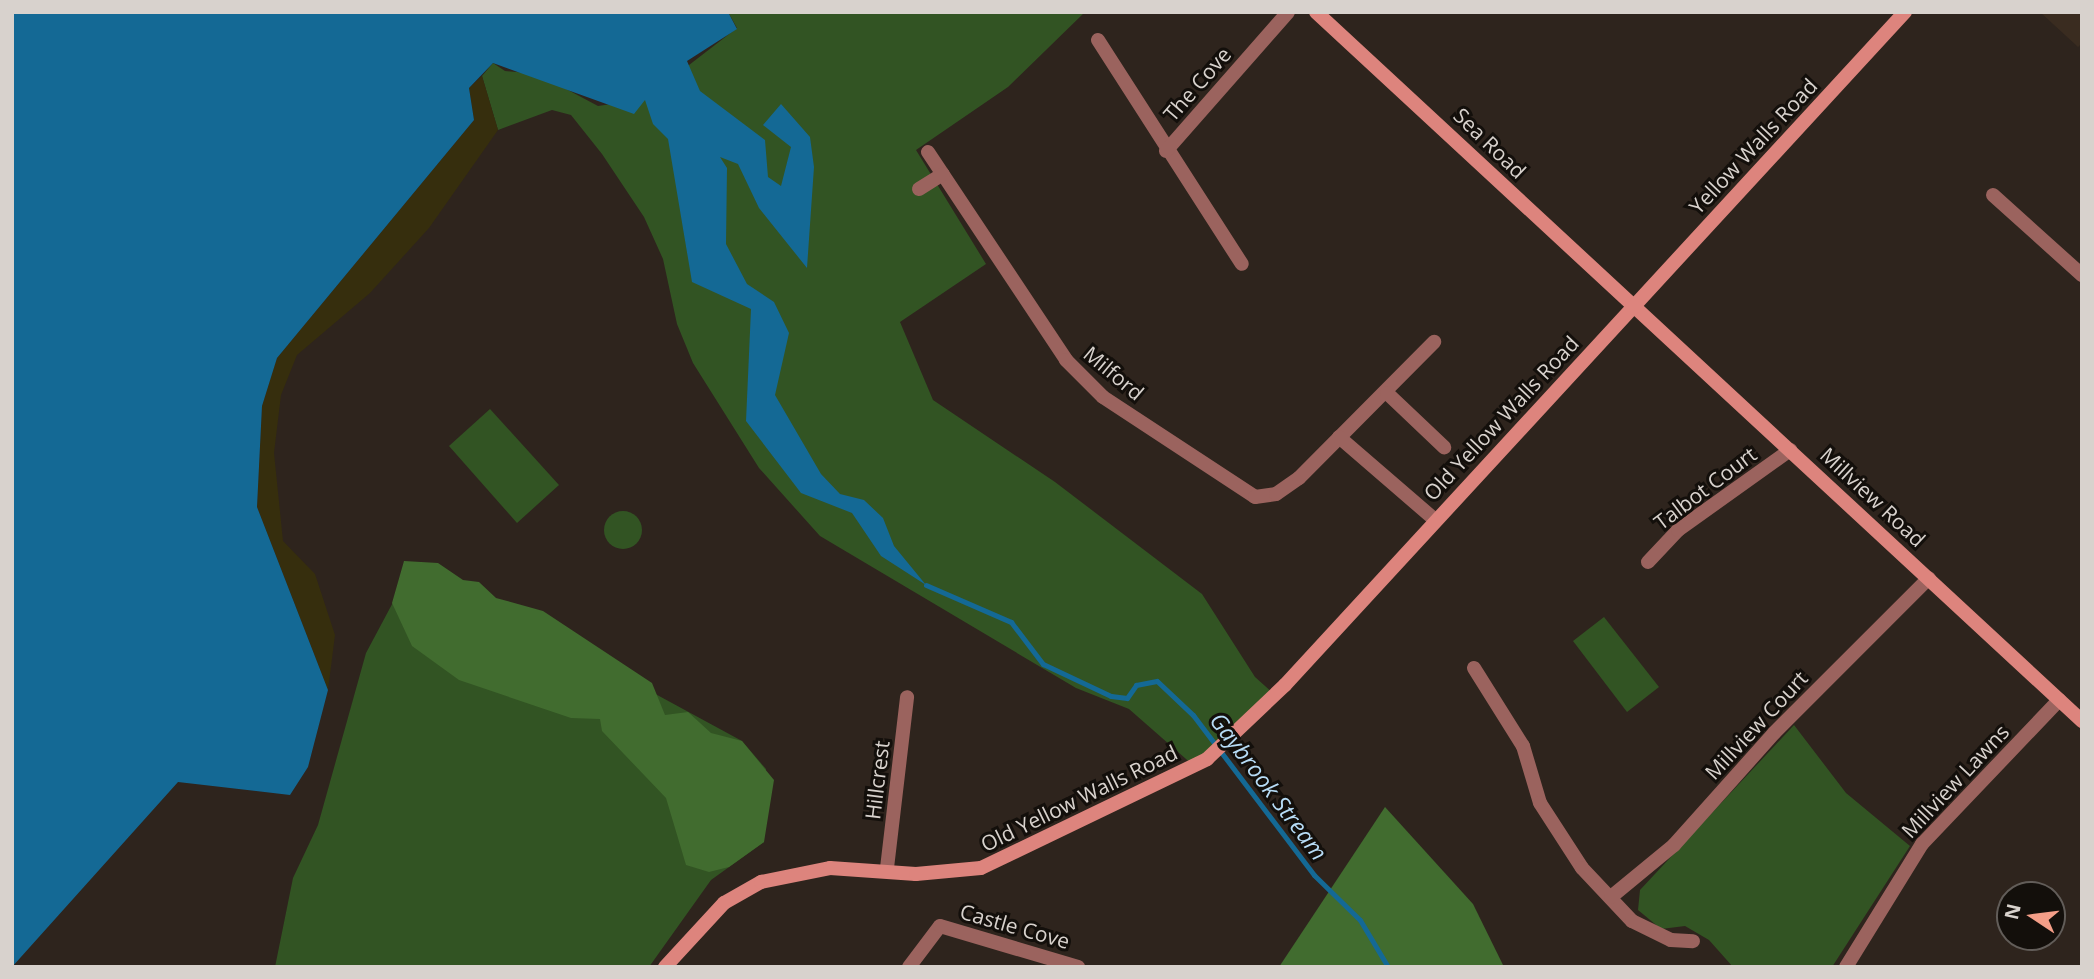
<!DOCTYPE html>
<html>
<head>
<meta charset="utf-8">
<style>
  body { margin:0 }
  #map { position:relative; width:2094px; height:979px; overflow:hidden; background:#2e241d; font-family:"Open Sans",sans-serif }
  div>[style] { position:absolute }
  .built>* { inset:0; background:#3a2c20 }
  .green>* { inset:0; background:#325423 }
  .round { border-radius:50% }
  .forest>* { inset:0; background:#416c2f }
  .sand>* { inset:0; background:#362e0d }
  .water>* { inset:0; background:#146995 }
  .stream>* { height:5px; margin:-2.5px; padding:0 2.5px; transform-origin:2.5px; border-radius:2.5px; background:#146995 }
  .street>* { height:14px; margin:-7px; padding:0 7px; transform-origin:7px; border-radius:7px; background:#9b635e }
  .secondary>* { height:14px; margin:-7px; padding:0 7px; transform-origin:7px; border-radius:7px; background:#dd847d }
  span { translate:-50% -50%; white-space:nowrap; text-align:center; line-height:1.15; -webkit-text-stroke:6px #130f0b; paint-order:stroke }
  .street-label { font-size:21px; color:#d8d2cd }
  .water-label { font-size:23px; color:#b7dcf6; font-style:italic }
  .frame { position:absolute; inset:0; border:14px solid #d8d2cd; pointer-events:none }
  .north { position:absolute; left:1996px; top:881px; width:70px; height:70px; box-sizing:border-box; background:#130f0b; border:2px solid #625d59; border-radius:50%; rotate:283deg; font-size:19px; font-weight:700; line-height:28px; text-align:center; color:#d8d2cd }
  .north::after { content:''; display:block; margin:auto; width:24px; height:32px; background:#f49e88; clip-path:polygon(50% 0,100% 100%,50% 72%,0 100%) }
</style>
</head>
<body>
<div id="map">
  <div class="built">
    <div style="clip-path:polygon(2040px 12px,2082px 12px,2082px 43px,2078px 47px)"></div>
  </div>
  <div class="green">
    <div style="clip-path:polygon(728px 12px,1085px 12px,1008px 87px,916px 150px,986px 264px,900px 322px,933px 400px,1055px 482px,1202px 594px,1255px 677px,1275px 695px,1194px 766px,1129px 709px,1076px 688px,820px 536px,759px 468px,693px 363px,677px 324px,663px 259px,644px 217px,602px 154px,571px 115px,552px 110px,498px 130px,482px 76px,493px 63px,505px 71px,538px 74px,598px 106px,645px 99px,737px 28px)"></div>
    <div style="clip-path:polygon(490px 409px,559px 485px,517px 523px,449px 446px)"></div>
    <div class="round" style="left:604px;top:511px;width:38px;height:38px"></div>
    <div style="clip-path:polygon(414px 563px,742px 741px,766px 769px,764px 842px,711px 880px,649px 967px,275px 967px,293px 878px,318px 825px,366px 653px)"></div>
    <div style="clip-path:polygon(1604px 617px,1659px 687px,1627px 712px,1573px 641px)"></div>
    <div style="clip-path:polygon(1794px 725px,1846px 793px,1910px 846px,1832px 967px,1733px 967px,1709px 940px,1685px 926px,1661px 929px,1638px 910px,1640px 890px)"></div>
  </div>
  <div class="forest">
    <div style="clip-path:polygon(404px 561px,438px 563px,463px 580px,479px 582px,496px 598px,543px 611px,652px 683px,665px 715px,688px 712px,711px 733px,742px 741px,774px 780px,764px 842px,729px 867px,709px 872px,686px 865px,666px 798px,602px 731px,600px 719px,571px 718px,459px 680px,412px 646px,392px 603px)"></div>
    <div style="clip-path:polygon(1385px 807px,1473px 904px,1504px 967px,1279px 967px)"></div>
  </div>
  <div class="sand">
    <div style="clip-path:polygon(482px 76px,498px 130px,429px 228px,370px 293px,297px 355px,281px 395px,274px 453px,283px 541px,315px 574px,335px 635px,328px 690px,257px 507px,262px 406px,277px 358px,474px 120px,469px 88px)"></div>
  </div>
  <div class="water">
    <div style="clip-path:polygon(12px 12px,728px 12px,737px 29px,687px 61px,700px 91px,765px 140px,768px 177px,781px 186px,791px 147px,763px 125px,781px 104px,810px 137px,814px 167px,807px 268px,759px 208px,738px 164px,720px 157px,727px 168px,726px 244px,747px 284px,774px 302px,789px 333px,775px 395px,821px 474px,840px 494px,864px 500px,883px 518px,894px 546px,926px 585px,881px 556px,852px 513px,801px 493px,746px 421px,751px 309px,692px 282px,668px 139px,653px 124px,645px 100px,634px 114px,493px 63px,469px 88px,474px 120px,277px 358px,262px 406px,257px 507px,328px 690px,308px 767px,290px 795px,178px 782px,12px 967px)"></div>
  </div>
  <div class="stream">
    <div style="left:926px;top:585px;width:93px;rotate:23.5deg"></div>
    <div style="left:1011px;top:622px;width:53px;rotate:52.7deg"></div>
    <div style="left:1043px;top:664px;width:75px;rotate:25.2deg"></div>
    <div style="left:1111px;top:696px;width:16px;rotate:7deg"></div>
    <div style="left:1127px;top:698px;width:16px;rotate:-55deg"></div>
    <div style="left:1136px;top:685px;width:21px;rotate:-11deg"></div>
    <div style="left:1157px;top:681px;width:50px;rotate:43.4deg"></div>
    <div style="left:1193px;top:715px;width:201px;rotate:52.9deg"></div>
    <div style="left:1314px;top:875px;width:64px;rotate:44.4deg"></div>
    <div style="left:1360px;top:920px;width:55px;rotate:59.2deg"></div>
  </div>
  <div class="street">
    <div style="left:1098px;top:40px;width:266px;rotate:57.3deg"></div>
    <div style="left:1166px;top:151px;width:185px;rotate:-48.7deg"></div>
    <div style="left:928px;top:152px;width:250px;rotate:56.4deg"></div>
    <div style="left:1066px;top:360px;width:52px;rotate:45deg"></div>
    <div style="left:1103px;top:397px;width:182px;rotate:33.3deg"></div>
    <div style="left:1255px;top:497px;width:21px;rotate:-8deg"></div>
    <div style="left:1276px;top:494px;width:28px;rotate:-35deg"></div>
    <div style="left:1299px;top:478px;width:192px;rotate:-45.2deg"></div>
    <div style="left:919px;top:189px;width:28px;rotate:-32deg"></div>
    <div style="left:1993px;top:195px;width:120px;rotate:42deg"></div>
    <div style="left:1387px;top:393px;width:79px;rotate:43.5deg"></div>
    <div style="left:1339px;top:437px;width:127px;rotate:40.8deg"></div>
    <div style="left:1648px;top:562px;width:44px;rotate:-46.8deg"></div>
    <div style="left:1678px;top:530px;width:138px;rotate:-35.5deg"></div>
    <div style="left:1474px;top:668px;width:92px;rotate:57.9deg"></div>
    <div style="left:1523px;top:746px;width:59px;rotate:73.4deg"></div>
    <div style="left:1540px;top:803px;width:77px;rotate:57.1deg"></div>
    <div style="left:1582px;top:868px;width:73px;rotate:46.7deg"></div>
    <div style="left:1632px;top:921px;width:43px;rotate:26deg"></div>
    <div style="left:1671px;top:940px;width:22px;rotate:3deg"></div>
    <div style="left:887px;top:868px;width:172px;rotate:-83.3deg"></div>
    <div style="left:1611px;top:897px;width:82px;rotate:-39.5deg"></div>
    <div style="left:1674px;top:845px;width:150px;rotate:-48.2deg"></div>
    <div style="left:1774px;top:733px;width:219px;rotate:-45deg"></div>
    <div style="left:909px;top:967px;width:51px;rotate:-52.9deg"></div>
    <div style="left:940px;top:926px;width:144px;rotate:16.5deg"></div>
    <div style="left:1846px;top:967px;width:145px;rotate:-58.3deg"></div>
    <div style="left:1922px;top:844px;width:199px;rotate:-46.4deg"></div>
  </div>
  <div class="secondary">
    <div style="left:1316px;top:12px;width:1044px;rotate:42.79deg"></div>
    <div style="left:665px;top:967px;width:87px;rotate:-47.3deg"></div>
    <div style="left:724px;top:903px;width:43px;rotate:-29.6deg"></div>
    <div style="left:761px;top:882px;width:70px;rotate:-11.5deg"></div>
    <div style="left:830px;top:868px;width:86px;rotate:4deg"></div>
    <div style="left:916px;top:874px;width:65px;rotate:-5.3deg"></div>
    <div style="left:981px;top:868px;width:251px;rotate:-25.7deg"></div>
    <div style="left:1207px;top:759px;width:108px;rotate:-43.5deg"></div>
    <div style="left:1285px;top:685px;width:915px;rotate:-47.35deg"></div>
  </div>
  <div class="street-label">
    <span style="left:1197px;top:84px;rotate:-49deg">The Cove</span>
    <span style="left:1490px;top:143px;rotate:44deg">Sea Road</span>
    <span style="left:1753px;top:146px;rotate:-47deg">Yellow Walls Road</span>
    <span style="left:1114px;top:373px;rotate:40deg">Milford</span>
    <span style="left:1501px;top:418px;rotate:-47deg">Old Yellow Walls Road</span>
    <span style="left:1705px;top:488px;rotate:-37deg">Talbot Court</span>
    <span style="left:1873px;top:497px;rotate:43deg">Millview Road</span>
    <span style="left:1756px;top:725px;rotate:-47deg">Millview Court</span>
    <span style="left:877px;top:780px;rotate:-83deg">Hillcrest</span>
    <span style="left:1955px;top:781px;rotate:-47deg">Millview Lawns</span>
    <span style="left:1079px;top:798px;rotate:-26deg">Old Yellow Walls Road</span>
    <span style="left:1015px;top:926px;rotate:16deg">Castle Cove</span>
  </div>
  <div class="water-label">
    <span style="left:1269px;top:786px;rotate:53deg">Gaybrook Stream</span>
  </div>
  <div class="frame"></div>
  <div class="north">N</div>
</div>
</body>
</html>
